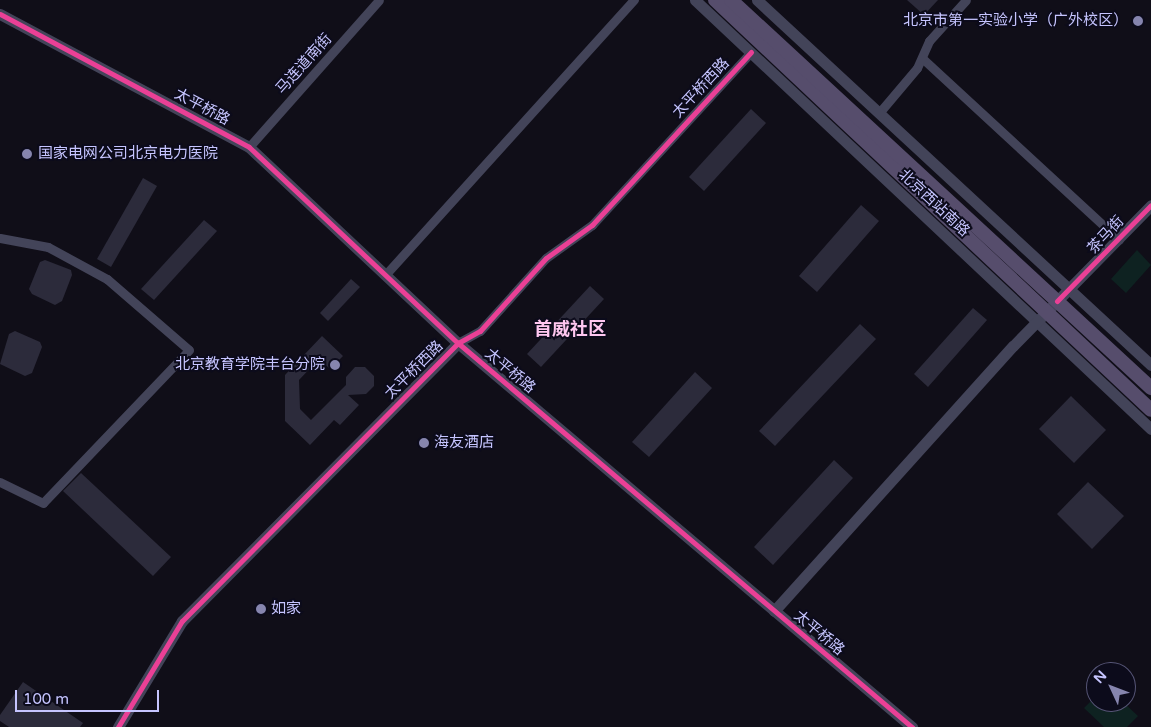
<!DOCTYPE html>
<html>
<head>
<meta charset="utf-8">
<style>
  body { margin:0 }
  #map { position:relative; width:1151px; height:727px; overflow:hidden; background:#100e18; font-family:"Varela Round","Noto Sans SC",sans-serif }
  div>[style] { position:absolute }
  .green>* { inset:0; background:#0e2221 }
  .building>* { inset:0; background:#2c2b3b }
  .minor>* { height:9px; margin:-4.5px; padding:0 4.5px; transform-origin:4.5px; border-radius:4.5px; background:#434459 }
  .tertiary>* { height:11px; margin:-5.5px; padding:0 5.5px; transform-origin:5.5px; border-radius:5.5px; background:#434459 }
  .primary>* { height:14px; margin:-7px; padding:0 7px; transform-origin:7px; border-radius:7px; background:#564d6c }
  .cycleway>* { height:5px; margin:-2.5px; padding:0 2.5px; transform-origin:2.5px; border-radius:2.5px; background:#ea4096 }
  .dots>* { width:14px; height:14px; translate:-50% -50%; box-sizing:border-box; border:2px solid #0c0b1b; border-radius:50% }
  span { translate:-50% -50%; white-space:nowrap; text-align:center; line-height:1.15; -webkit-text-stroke:4px #0c0b1b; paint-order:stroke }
  .poi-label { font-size:15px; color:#c6c5ff }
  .right { translate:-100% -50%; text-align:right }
  .left { translate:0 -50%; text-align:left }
  .street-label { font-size:15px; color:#c6c5ff }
  .quarter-label { font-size:18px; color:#ffc7f0; font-weight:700 }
  .north { position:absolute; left:1086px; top:662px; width:50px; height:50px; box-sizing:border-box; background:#0c0b1b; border:1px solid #565576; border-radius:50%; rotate:313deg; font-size:14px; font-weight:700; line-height:20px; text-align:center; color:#c6c5ff }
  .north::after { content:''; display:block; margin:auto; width:18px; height:22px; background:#8685ae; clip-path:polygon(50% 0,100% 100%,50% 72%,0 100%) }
  .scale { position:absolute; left:15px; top:690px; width:144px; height:22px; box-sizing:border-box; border:2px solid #c6c5ff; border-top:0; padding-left:6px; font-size:15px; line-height:18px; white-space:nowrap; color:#c6c5ff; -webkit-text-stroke:4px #0c0b1b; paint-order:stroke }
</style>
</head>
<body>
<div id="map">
  <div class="green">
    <div style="clip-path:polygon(1137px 250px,1151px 265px,1126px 293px,1111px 279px)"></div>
    <div style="clip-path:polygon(1096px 696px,1096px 702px,1123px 702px,1138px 716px,1127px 727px,1104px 727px,1084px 708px)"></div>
  </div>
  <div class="building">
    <div style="clip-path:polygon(907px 0,938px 0,924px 15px)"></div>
    <div style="clip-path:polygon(751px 109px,766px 123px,704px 191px,689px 177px)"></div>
    <div style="clip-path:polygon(143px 178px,157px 186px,111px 267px,97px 259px)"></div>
    <div style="clip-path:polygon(861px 205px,879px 221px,817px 292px,799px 276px)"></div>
    <div style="clip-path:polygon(204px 220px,217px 231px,154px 300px,141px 289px)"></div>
    <div style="clip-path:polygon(45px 260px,71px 270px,72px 275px,62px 301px,55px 305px,32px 294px,29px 289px,40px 262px)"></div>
    <div style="clip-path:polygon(351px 279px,360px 287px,328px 321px,320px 313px)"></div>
    <div style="clip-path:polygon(590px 286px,604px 299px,541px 367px,527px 354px)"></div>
    <div style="clip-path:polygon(973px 308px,987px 320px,928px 387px,914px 374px)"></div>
    <div style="clip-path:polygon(860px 324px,876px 339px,775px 446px,759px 431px)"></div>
    <div style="clip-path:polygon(15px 331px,40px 342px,42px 347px,32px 373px,25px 376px,0 364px,9px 334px)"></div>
    <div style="clip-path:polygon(322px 336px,343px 356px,330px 369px,319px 359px,299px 380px,300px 409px,311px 420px,346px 385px,346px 377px,355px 367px,365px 367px,374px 376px,374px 386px,366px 394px,348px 395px,359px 405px,340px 425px,334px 420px,310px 445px,285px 421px,285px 375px)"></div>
    <div style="clip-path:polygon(695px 372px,712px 388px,649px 457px,632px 442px)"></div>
    <div style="clip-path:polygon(1071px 396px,1106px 430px,1074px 463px,1039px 429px)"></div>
    <div style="clip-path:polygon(834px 460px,853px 478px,773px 565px,754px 547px)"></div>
    <div style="clip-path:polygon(81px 473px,171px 557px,153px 576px,63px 491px)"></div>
    <div style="clip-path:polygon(1088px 482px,1124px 516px,1092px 549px,1057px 514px)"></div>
    <div style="clip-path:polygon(23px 682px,83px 723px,80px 727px,9px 727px,0 721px,0 715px)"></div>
  </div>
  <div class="minor">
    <div style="left:922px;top:58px;width:268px;rotate:42.7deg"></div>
    <div style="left:879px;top:113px;width:59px;rotate:-49.8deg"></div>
    <div style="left:917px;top:68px;width:30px;rotate:-66deg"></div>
    <div style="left:929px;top:41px;width:55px;rotate:-47.9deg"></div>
    <div style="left:249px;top:147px;width:196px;rotate:-48.5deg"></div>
    <div style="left:0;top:238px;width:49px;rotate:10.6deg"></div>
    <div style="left:48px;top:247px;width:67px;rotate:28.5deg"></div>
    <div style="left:107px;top:279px;width:108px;rotate:40.9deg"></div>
    <div style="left:189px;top:350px;width:211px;rotate:133.7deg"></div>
    <div style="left:43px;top:503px;width:48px;rotate:-154deg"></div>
    <div style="left:386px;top:274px;width:370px;rotate:-47.9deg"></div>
    <div style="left:458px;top:343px;width:25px;rotate:-29deg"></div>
    <div style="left:480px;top:331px;width:98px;rotate:-47.9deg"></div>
    <div style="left:546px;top:258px;width:57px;rotate:-35.7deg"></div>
    <div style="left:592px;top:225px;width:235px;rotate:-47.4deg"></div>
  </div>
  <div class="tertiary">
    <div style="left:695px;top:0;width:626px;rotate:43.25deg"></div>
    <div style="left:757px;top:0;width:537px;rotate:42.81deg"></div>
    <div style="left:0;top:14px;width:282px;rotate:28.1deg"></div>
    <div style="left:249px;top:147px;width:287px;rotate:43.2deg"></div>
    <div style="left:458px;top:343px;width:595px;rotate:40.23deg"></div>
    <div style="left:774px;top:611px;width:357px;rotate:-48deg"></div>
    <div style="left:1013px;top:346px;width:197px;rotate:-45.6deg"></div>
    <div style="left:118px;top:727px;width:124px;rotate:-58.9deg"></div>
    <div style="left:182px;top:621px;width:392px;rotate:-45.2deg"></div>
  </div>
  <div class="primary">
    <div style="left:715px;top:0;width:598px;rotate:43.24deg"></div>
    <div style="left:731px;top:0;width:572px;rotate:42.73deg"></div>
  </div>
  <div class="cycleway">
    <div style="left:0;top:14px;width:282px;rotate:28.1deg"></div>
    <div style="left:249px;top:147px;width:287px;rotate:43.2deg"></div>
    <div style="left:458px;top:343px;width:595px;rotate:40.23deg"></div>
    <div style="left:1057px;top:301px;width:134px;rotate:-45.6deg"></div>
    <div style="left:118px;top:727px;width:124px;rotate:-58.9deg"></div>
    <div style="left:182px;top:621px;width:392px;rotate:-45.2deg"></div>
    <div style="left:458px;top:343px;width:25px;rotate:-29deg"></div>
    <div style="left:480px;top:331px;width:98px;rotate:-47.9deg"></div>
    <div style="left:546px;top:258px;width:57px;rotate:-35.7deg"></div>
    <div style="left:592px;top:225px;width:235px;rotate:-47.4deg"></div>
  </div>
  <div class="dots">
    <div style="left:1138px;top:21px;background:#8685ae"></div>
    <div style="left:27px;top:154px;background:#8685ae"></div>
    <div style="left:335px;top:365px;background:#8685ae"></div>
    <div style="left:424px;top:443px;background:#8685ae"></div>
    <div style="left:261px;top:609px;background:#8685ae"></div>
  </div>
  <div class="poi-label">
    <span class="right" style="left:1128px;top:21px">北京市第一实验小学（广外校区）</span>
    <span class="left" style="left:38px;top:154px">国家电网公司北京电力医院</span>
    <span class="right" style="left:325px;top:365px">北京教育学院丰台分院</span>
    <span class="left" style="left:434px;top:443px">海友酒店</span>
    <span class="left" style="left:271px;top:609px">如家</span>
  </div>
  <div class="street-label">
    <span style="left:304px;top:64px;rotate:-48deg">马连道南街</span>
    <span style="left:701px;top:88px;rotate:-47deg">太平桥西路</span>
    <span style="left:202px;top:107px;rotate:28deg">太平桥路</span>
    <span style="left:934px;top:203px;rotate:43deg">北京西站南路</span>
    <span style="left:1106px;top:235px;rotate:-47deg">茶马街</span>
    <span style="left:414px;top:370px;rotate:-45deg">太平桥西路</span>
    <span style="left:510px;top:371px;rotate:40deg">太平桥路</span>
    <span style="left:819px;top:633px;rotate:40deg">太平桥路</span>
  </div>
  <div class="quarter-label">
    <span style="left:570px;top:329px">首威社区</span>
  </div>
  <div class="north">N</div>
  <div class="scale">100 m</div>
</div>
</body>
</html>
